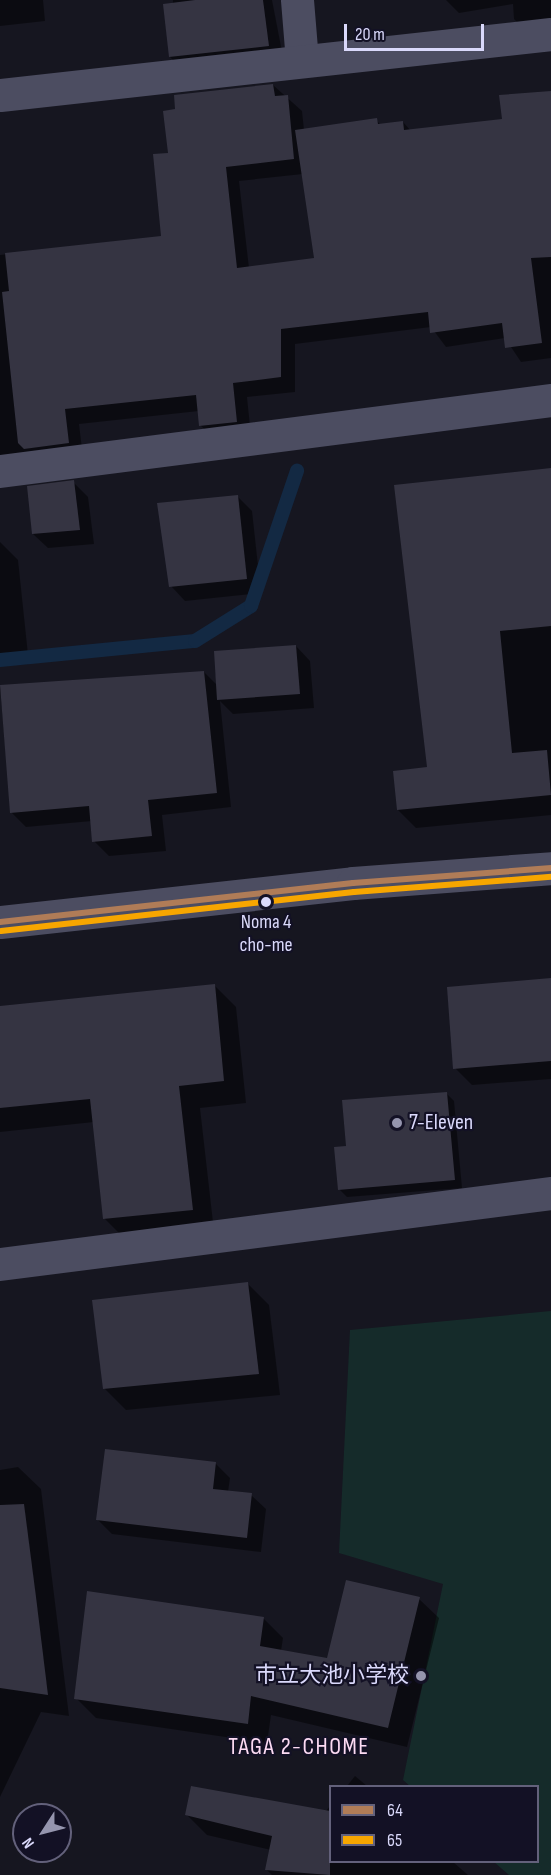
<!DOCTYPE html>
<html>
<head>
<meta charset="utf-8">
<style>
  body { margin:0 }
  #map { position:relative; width:551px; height:1875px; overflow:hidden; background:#161620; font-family:"Sofia Sans Condensed","Noto Sans JP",sans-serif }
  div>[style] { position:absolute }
  .green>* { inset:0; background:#152b2a }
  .shadow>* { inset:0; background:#0007 }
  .stream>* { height:14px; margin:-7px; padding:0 7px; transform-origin:7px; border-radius:7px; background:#132943 }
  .building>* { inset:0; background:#353442 }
  .minor>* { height:33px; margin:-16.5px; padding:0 16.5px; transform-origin:16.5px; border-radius:16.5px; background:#4c4d61 }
  .bus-1>* { height:6px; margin:-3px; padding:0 3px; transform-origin:3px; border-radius:3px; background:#b07c57 }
  .bus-2>* { height:6px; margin:-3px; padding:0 3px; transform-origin:3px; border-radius:3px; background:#f7a600 }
  .dots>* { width:16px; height:16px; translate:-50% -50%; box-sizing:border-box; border:3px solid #131125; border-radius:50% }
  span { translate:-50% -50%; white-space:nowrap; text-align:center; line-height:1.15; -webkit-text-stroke:4.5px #131125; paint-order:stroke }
  .bus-label { font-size:20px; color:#dad9fb }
  .poi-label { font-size:22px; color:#dad9fb }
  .left { translate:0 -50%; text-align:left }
  .right { translate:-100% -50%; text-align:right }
  .neighbourhood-label { font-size:24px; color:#fcdbf3; letter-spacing:1.5px }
  .legend { position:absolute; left:329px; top:1785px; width:210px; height:78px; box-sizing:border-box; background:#131125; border:2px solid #63617b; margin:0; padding:8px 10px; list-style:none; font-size:18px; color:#dad9fb }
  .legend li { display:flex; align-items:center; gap:12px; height:30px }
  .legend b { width:30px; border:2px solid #63617b }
  .north { position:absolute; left:12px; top:1803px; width:60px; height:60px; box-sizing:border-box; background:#131125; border:2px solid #63617b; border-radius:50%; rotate:234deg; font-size:16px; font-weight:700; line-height:24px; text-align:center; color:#dad9fb }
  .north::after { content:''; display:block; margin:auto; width:21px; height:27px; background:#9595ae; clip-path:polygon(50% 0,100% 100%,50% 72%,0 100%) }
  .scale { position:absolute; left:344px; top:24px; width:140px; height:27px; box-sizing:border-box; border:3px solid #dad9fb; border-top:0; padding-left:8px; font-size:18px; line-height:21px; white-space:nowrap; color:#dad9fb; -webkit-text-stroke:4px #131125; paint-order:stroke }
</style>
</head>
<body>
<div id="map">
  <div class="green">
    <div style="clip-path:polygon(551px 1311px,551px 1875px,509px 1875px,494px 1862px,538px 1862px,538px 1786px,410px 1786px,403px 1780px,443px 1584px,339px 1553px,350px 1330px)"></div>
  </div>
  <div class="shadow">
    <div style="clip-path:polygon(0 0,43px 0,45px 21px,0 26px)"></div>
    <div style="clip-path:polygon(173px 0,272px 0,284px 62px,186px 73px,170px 57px)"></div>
    <div style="clip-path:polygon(446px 0,551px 0,551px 33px,530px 35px,514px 19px,513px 4px,459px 13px)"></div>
    <div style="clip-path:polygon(evenodd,273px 85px,302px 111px,304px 130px,376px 120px,381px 125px,403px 122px,411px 131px,503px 120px,551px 92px,551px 358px,521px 362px,505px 338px,446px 347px,431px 327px,295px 344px,295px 392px,247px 397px,251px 436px,216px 440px,201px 426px,199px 411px,79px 424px,83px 457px,0 458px,0 255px,163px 237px,169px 155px,273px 85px,303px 174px,315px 259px,249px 268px,239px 181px,303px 174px)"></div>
    <div style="clip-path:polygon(551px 469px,551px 815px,416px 828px,398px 810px,429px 769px)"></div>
    <div style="clip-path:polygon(73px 482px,88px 497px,94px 544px,48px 548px,33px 534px)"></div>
    <div style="clip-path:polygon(238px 497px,252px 511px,261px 593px,185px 601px,171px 586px)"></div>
    <div style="clip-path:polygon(0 542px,18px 560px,29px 664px,0 666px)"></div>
    <div style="clip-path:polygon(296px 646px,310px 661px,314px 708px,233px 714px,220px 701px,231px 807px,162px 815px,166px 851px,109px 856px,94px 841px,92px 821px,26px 827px,11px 812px,0 686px,204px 672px,218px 686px)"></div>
    <div style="clip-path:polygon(551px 980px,551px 1079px,472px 1085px,455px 1068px)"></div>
    <div style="clip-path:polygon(214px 985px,236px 1007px,246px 1103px,200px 1108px,214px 1231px,126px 1240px,104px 1218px,94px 1122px,0 1132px,0 1007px)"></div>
    <div style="clip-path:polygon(446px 1093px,454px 1101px,462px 1188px,347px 1197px,339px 1189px,348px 1148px)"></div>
    <div style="clip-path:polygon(247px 1283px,269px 1305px,280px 1395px,126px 1410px,104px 1388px)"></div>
    <div style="clip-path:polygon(216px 1464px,230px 1478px,228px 1492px,251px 1495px,266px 1509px,261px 1552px,112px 1534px,98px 1520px)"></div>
    <div style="clip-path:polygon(18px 1467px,41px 1489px,69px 1716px,41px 1712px,0 1797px,0 1470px)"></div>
    <div style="clip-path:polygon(419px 1599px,439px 1618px,407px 1747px,271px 1715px,267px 1743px,96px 1718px,76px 1698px,263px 1618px,283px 1638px,281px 1651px,328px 1660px)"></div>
    <div style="clip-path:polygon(355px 1776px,367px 1786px,347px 1786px)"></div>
    <div style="clip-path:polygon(330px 1806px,330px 1862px,453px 1862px,468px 1875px,272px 1875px,267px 1870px,271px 1850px,207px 1835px,187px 1815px,326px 1811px)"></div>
  </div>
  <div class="stream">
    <div style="left:0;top:660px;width:196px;rotate:-5.6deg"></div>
    <div style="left:195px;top:641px;width:66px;rotate:-32deg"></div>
    <div style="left:251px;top:606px;width:143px;rotate:-71.2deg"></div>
  </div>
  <div class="building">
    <div style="clip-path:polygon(195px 0,263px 0,269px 46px,169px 57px,163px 4px)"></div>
    <div style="clip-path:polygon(273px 84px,275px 96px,288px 95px,294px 159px,226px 167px,237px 268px,314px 258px,295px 130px,377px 118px,378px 124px,403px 121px,404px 130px,502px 119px,499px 95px,551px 91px,551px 257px,531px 258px,542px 343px,505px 348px,502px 323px,430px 333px,428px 312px,281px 329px,281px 377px,233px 383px,237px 422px,199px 426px,196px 395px,65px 409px,69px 443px,24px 449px,18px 443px,2px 292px,9px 291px,5px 253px,161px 236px,153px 154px,168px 153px,163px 111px,175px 109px,174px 95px)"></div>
    <div style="clip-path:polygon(551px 468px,551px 626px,500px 631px,512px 753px,547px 750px,551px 795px,397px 810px,393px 771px,427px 767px,394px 485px)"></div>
    <div style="clip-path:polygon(74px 480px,80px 530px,32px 534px,27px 486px)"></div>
    <div style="clip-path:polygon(238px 495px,247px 579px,169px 587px,157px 503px)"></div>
    <div style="clip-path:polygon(296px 645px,300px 694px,217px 700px,214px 651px)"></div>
    <div style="clip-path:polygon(204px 671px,217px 793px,148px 800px,152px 836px,92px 842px,89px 806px,10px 813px,0 685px)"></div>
    <div style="clip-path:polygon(551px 978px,551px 1061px,453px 1069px,447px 987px)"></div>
    <div style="clip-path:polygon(215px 984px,224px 1081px,179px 1086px,193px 1210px,103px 1219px,90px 1099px,0 1108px,0 1006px)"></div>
    <div style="clip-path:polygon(447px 1092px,455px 1180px,338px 1190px,334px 1147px,346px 1146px,342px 1100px)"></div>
    <div style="clip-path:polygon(248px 1282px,259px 1374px,103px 1389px,92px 1300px)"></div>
    <div style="clip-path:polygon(105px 1449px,216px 1462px,213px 1489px,252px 1493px,247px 1538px,96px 1520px)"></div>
    <div style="clip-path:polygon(24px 1504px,36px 1597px,48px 1695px,0 1688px,0 1505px)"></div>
    <div style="clip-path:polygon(346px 1580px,420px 1597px,388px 1728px,251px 1696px,248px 1724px,74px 1699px,87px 1591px,264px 1617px,260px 1646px,327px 1658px)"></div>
    <div style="clip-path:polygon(191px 1786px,330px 1811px,330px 1875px,265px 1870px,272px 1836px,185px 1815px)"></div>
  </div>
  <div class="minor">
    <div style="left:297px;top:0;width:61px;rotate:85.3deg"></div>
    <div style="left:0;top:95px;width:554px;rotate:-6.32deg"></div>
    <div style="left:0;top:471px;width:556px;rotate:-7.34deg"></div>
    <div style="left:0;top:922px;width:355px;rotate:-6.3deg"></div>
    <div style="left:353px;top:883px;width:199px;rotate:-4.3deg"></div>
    <div style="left:0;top:1264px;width:556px;rotate:-7.34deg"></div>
  </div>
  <div class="bus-1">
    <div style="left:0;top:922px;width:355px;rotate:-6.3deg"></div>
    <div style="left:353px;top:883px;width:199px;rotate:-4.3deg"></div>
  </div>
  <div class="bus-2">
    <div style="left:1px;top:931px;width:355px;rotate:-6.3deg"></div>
    <div style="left:354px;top:892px;width:198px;rotate:-4.4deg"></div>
  </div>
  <div class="dots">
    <div style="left:266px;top:902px;background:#dad9fb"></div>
    <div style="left:397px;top:1123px;background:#9595ae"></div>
    <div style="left:421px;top:1676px;background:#9595ae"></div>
  </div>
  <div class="bus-label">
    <span style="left:266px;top:934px">Noma 4<br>cho-me</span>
  </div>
  <div class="poi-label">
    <span class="left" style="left:409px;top:1123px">7-Eleven</span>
    <span class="right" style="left:409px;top:1676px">市立大池小学校</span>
  </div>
  <div class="neighbourhood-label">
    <span style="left:299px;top:1747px">TAGA 2-CHOME</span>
  </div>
  <ul class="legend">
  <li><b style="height:8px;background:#b07c57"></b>64</li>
  <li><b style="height:8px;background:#f7a600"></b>65</li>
  </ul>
  <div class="north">N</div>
  <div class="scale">20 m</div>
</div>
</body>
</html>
